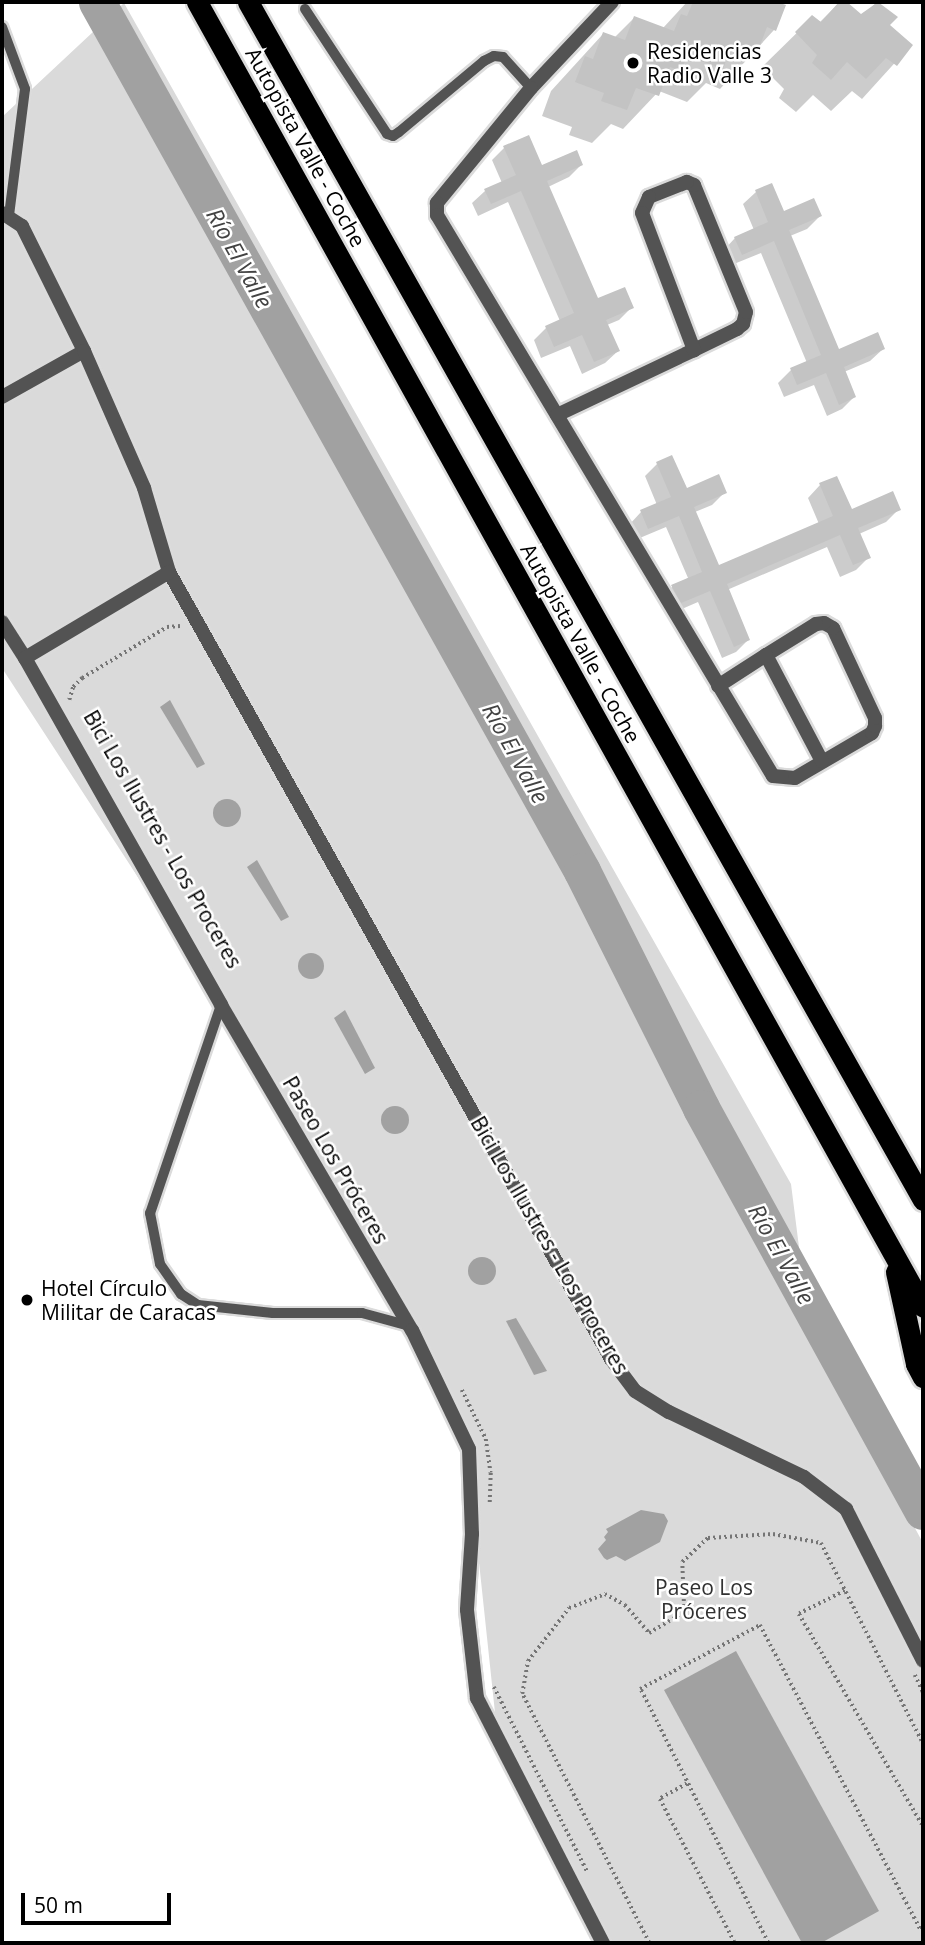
<!DOCTYPE html>
<html>
<head>
<meta charset="utf-8">
<style>
  body { margin:0 }
  #map { position:relative; width:925px; height:1945px; overflow:hidden; background:#fff; font-family:"Open Sans",sans-serif }
  div>[style] { position:absolute }
  .green>* { inset:0; background:#dadada }
  .water>* { inset:0; background:#a1a1a1 }
  .round { border-radius:50% }
  .shadow>* { inset:0; background:#0003 }
  .river>* { height:37px; margin:-18.5px; padding:0 18.5px; transform-origin:18.5px; border-radius:18.5px; background:#a1a1a1 }
  .building>* { inset:0; background:#c3c3c3 }
  .path>* { height:3.5px; margin-top:-1.75px; transform-origin:0; background:repeating-linear-gradient(90deg,#757575 0 2px,transparent 0 5.5px) }
  .roads { filter:drop-shadow(2px 0 #dbdbdb) drop-shadow(-2px 0 #dbdbdb) drop-shadow(0 2px #dbdbdb) drop-shadow(0 -2px #dbdbdb) }
  .lane>* { height:10px; margin:-5px; padding:0 5px; transform-origin:5px; border-radius:5px; background:#535353 }
  .street>* { height:14px; margin:-7px; padding:0 7px; transform-origin:7px; border-radius:7px; background:#535353 }
  .highway>* { height:21px; margin:-10.5px; padding:0 10.5px; transform-origin:10.5px; border-radius:10.5px; background:#000 }
  .dots>* { width:19px; height:19px; translate:-50% -50%; box-sizing:border-box; border:4px solid #fff; border-radius:50% }
  span { translate:-50% -50%; white-space:nowrap; text-align:center; line-height:1.15; -webkit-text-stroke:5px #fff; paint-order:stroke }
  .poi-label { font-size:21px; color:#000 }
  .left { translate:0 -50%; text-align:left }
  .street-label { font-size:21px; color:#000 }
  .park-label { font-size:21px; color:#313131 }
  .water-label { font-size:23px; color:#424242; font-style:italic }
  .frame { position:absolute; inset:0; border:4px solid #000; pointer-events:none }
  .scale { position:absolute; left:21px; top:1893px; width:150px; height:32px; box-sizing:border-box; border:4px solid #000; border-top:0; padding-left:9px; font-size:21px; line-height:24px; white-space:nowrap; color:#000; -webkit-text-stroke:5px #fff; paint-order:stroke }
</style>
</head>
<body>
<div id="map">
  <div class="green">
    <div style="clip-path:polygon(124px 3px,791px 1184px,810px 1334px,923px 1543px,923px 1943px,600px 1943px,498px 1741px,469px 1468px,410px 1326px,221px 1005px,2px 668px,2px 117px)"></div>
  </div>
  <div class="water">
    <div style="clip-path:polygon(170px 700px,205px 764px,197px 768px,160px 707px)"></div>
    <div class="round" style="left:213px;top:799px;width:28px;height:28px"></div>
    <div style="clip-path:polygon(257px 860px,289px 917px,281px 921px,247px 867px)"></div>
    <div class="round" style="left:298px;top:953px;width:26px;height:26px"></div>
    <div style="clip-path:polygon(345px 1010px,375px 1068px,365px 1074px,334px 1018px)"></div>
    <div class="round" style="left:381px;top:1106px;width:28px;height:28px"></div>
    <div class="round" style="left:468px;top:1257px;width:28px;height:28px"></div>
    <div style="clip-path:polygon(516px 1318px,547px 1371px,534px 1375px,506px 1321px)"></div>
    <div style="clip-path:polygon(641px 1510px,664px 1514px,668px 1521px,660px 1542px,625px 1561px,616px 1556px,607px 1560px,604px 1558px,598px 1549px,606px 1540px,604px 1537px,608px 1532px,606px 1529px)"></div>
    <div style="clip-path:polygon(736px 1651px,879px 1911px,821px 1943px,802px 1943px,664px 1690px)"></div>
  </div>
  <div class="shadow">
    <div style="clip-path:polygon(687px 2px,772px 2px,783px 6px,774px 30px,720px 89px,706px 83px,687px 102px,659px 91px,623px 129px,611px 124px,592px 143px,569px 135px,572px 127px,542px 116px,551px 91px,603px 34px,614px 38px,634px 18px,663px 28px)"></div>
    <div style="clip-path:polygon(840px 2px,845px 2px,861px 17px,876px 3px,895px 17px,887px 25px,911px 45px,862px 99px,852px 91px,831px 111px,813px 95px,796px 112px,779px 98px,784px 89px,762px 67px,812px 18px,819px 23px)"></div>
    <div style="clip-path:polygon(504px 148px,541px 168px,581px 165px,569px 177px,548px 187px,598px 301px,632px 307px,619px 320px,607px 325px,618px 351px,605px 363px,582px 374px,570px 346px,541px 358px,534px 340px,546px 328px,560px 321px,508px 202px,478px 216px,472px 203px,485px 191px,502px 183px,492px 160px)"></div>
    <div style="clip-path:polygon(756px 192px,783px 214px,820px 216px,807px 229px,790px 236px,838px 351px,883px 349px,870px 361px,844px 372px,854px 397px,842px 409px,827px 416px,814px 385px,784px 397px,778px 383px,791px 370px,807px 363px,761px 253px,729px 266px,723px 251px,735px 238px,754px 230px,743px 204px)"></div>
    <div style="clip-path:polygon(657px 464px,686px 491px,725px 492px,712px 505px,695px 512px,718px 567px,819px 524px,808px 498px,820px 485px,851px 511px,899px 509px,886px 522px,859px 534px,869px 557px,856px 570px,840px 577px,827px 547px,727px 590px,748px 640px,736px 652px,722px 658px,698px 602px,668px 615px,660px 599px,672px 587px,688px 578px,666px 527px,635px 540px,629px 525px,641px 512px,657px 505px,645px 476px)"></div>
  </div>
  <div class="river">
    <div style="left:97px;top:2px;width:995px;rotate:60.83deg"></div>
    <div style="left:582px;top:871px;width:265px;rotate:63.3deg"></div>
    <div style="left:701px;top:1108px;width:460px;rotate:61.2deg"></div>
  </div>
  <div class="building">
    <div style="clip-path:polygon(693px 2px,777px 2px,786px 5px,776px 31px,767px 27px,756px 56px,731px 47px,723px 69px,687px 56px,681px 71px,670px 67px,659px 96px,636px 88px,627px 110px,601px 101px,604px 93px,575px 82px,585px 56px,593px 59px,603px 32px,625px 40px,634px 16px,674px 31px,681px 14px,687px 16px)"></div>
    <div style="clip-path:polygon(839px 2px,847px 2px,861px 14px,878px 2px,898px 17px,890px 25px,913px 45px,897px 66px,886px 58px,866px 79px,847px 62px,831px 80px,812px 63px,817px 55px,795px 32px,812px 15px,821px 22px)"></div>
    <div style="clip-path:polygon(529px 135px,542px 165px,577px 150px,583px 165px,547px 181px,598px 298px,625px 287px,634px 308px,606px 320px,620px 351px,594px 362px,582px 335px,554px 347px,545px 326px,574px 313px,521px 191px,491px 204px,484px 189px,516px 175px,503px 146px)"></div>
    <div style="clip-path:polygon(772px 183px,784px 211px,814px 198px,822px 216px,789px 230px,839px 349px,878px 332px,885px 349px,844px 367px,856px 397px,839px 405px,826px 373px,797px 385px,790px 368px,821px 355px,774px 241px,742px 255px,734px 237px,768px 222px,755px 190px)"></div>
    <div style="clip-path:polygon(672px 455px,687px 488px,719px 474px,727px 493px,694px 507px,719px 565px,833px 516px,819px 483px,837px 476px,852px 509px,893px 491px,901px 510px,858px 528px,871px 558px,853px 565px,840px 535px,727px 584px,750px 640px,734px 647px,710px 591px,681px 603px,671px 585px,702px 572px,679px 516px,648px 529px,640px 510px,671px 497px,656px 462px)"></div>
  </div>
  <div class="path">
    <div style="left:69px;top:700px;width:14px;rotate:-73deg"></div>
    <div style="left:73px;top:687px;width:13px;rotate:-45deg"></div>
    <div style="left:82px;top:678px;width:99px;rotate:-31deg"></div>
    <div style="left:167px;top:627px;width:13px;rotate:-4deg"></div>
    <div style="left:462px;top:1390px;width:55px;rotate:63.9deg"></div>
    <div style="left:486px;top:1439px;width:34px;rotate:82deg"></div>
    <div style="left:491px;top:1473px;width:33px;rotate:92deg"></div>
    <div style="left:845px;top:1591px;width:51px;rotate:153.4deg"></div>
    <div style="left:799px;top:1614px;width:246px;rotate:59.7deg"></div>
    <div style="left:915px;top:1675px;width:19px;rotate:65deg"></div>
    <div style="left:494px;top:1687px;width:208px;rotate:63.2deg"></div>
    <div style="left:687px;top:1784px;width:31px;rotate:151deg"></div>
    <div style="left:660px;top:1799px;width:162px;rotate:62.5deg"></div>
    <div style="left:649px;top:1943px;width:280px;rotate:-117deg"></div>
    <div style="left:522px;top:1694px;width:34px;rotate:-80deg"></div>
    <div style="left:528px;top:1661px;width:67px;rotate:-52.3deg"></div>
    <div style="left:569px;top:1608px;width:39px;rotate:-21deg"></div>
    <div style="left:605px;top:1594px;width:23px;rotate:29deg"></div>
    <div style="left:625px;top:1605px;width:37px;rotate:49deg"></div>
    <div style="left:649px;top:1633px;width:41px;rotate:-31deg"></div>
    <div style="left:684px;top:1612px;width:50px;rotate:-92.3deg"></div>
    <div style="left:682px;top:1562px;width:35px;rotate:-43deg"></div>
    <div style="left:708px;top:1538px;width:65px;rotate:-3.5deg"></div>
    <div style="left:773px;top:1534px;width:49px;rotate:10.6deg"></div>
    <div style="left:821px;top:1543px;width:225px;rotate:63deg"></div>
    <div style="left:768px;top:1943px;width:284px;rotate:-116.7deg"></div>
    <div style="left:640px;top:1689px;width:136px;rotate:-28.1deg"></div>
    <div style="left:760px;top:1625px;width:345px;rotate:62.2deg"></div>
    <div style="left:921px;top:1930px;width:3px;rotate:-45deg"></div>
  </div>
  <div class="roads">
    <div class="lane">
      <div style="left:305px;top:9px;width:149px;rotate:56.7deg"></div>
      <div style="left:387px;top:134px;width:6px;rotate:18deg"></div>
      <div style="left:393px;top:136px;width:7px;rotate:-34deg"></div>
      <div style="left:399px;top:132px;width:111px;rotate:-39.9deg"></div>
      <div style="left:484px;top:61px;width:11px;rotate:-27deg"></div>
      <div style="left:494px;top:56px;width:9px;rotate:6deg"></div>
      <div style="left:503px;top:57px;width:42px;rotate:47.9deg"></div>
      <div style="left:2px;top:27px;width:66px;rotate:69.6deg"></div>
      <div style="left:25px;top:89px;width:128px;rotate:97.2deg"></div>
      <div style="left:221px;top:1005px;width:220px;rotate:108.8deg"></div>
      <div style="left:150px;top:1213px;width:52px;rotate:78.9deg"></div>
      <div style="left:160px;top:1264px;width:37px;rotate:55deg"></div>
      <div style="left:181px;top:1294px;width:20px;rotate:33deg"></div>
      <div style="left:198px;top:1305px;width:75px;rotate:6.1deg"></div>
      <div style="left:273px;top:1313px;width:89px"></div>
      <div style="left:362px;top:1313px;width:50px;rotate:15.2deg"></div>
    </div>
    <div class="street">
      <div style="left:612px;top:2px;width:118px;rotate:133.3deg"></div>
      <div style="left:531px;top:88px;width:149px;rotate:129.3deg"></div>
      <div style="left:437px;top:203px;width:12px;rotate:90deg"></div>
      <div style="left:437px;top:215px;width:654px;rotate:59.08deg"></div>
      <div style="left:773px;top:776px;width:22px;rotate:5deg"></div>
      <div style="left:795px;top:778px;width:89px;rotate:-30.3deg"></div>
      <div style="left:872px;top:733px;width:8px;rotate:-67deg"></div>
      <div style="left:875px;top:726px;width:8px;rotate:-90deg"></div>
      <div style="left:875px;top:718px;width:99px;rotate:-115deg"></div>
      <div style="left:833px;top:628px;width:10px;rotate:-151deg"></div>
      <div style="left:824px;top:623px;width:8px;rotate:173deg"></div>
      <div style="left:816px;top:624px;width:59px;rotate:148.2deg"></div>
      <div style="left:766px;top:655px;width:120px;rotate:62.2deg"></div>
      <div style="left:2px;top:213px;width:24px;rotate:33deg"></div>
      <div style="left:22px;top:226px;width:140px;rotate:63.6deg"></div>
      <div style="left:2px;top:397px;width:94px;rotate:-29.3deg"></div>
      <div style="left:84px;top:351px;width:150px;rotate:66.3deg"></div>
      <div style="left:144px;top:488px;width:88px;rotate:73.4deg"></div>
      <div style="left:169px;top:572px;width:903px;rotate:60.68deg"></div>
      <div style="left:611px;top:1359px;width:40px;rotate:53deg"></div>
      <div style="left:635px;top:1391px;width:40px;rotate:32deg"></div>
      <div style="left:669px;top:1412px;width:150px;rotate:25.7deg"></div>
      <div style="left:804px;top:1477px;width:53px;rotate:37.3deg"></div>
      <div style="left:846px;top:1509px;width:170px;rotate:63.1deg"></div>
      <div style="left:557px;top:415px;width:152px;rotate:-25.4deg"></div>
      <div style="left:694px;top:350px;width:48px;rotate:-26deg"></div>
      <div style="left:737px;top:329px;width:8px;rotate:-40deg"></div>
      <div style="left:743px;top:324px;width:12px;rotate:-76deg"></div>
      <div style="left:746px;top:312px;width:137px;rotate:-112.3deg"></div>
      <div style="left:694px;top:185px;width:8px;rotate:-157deg"></div>
      <div style="left:687px;top:182px;width:41px;rotate:158.5deg"></div>
      <div style="left:649px;top:197px;width:17px;rotate:114deg"></div>
      <div style="left:642px;top:213px;width:147px;rotate:69.2deg"></div>
      <div style="left:2px;top:622px;width:43px;rotate:57.4deg"></div>
      <div style="left:25px;top:658px;width:399px;rotate:60.5deg"></div>
      <div style="left:221px;top:1005px;width:377px;rotate:59.6deg"></div>
      <div style="left:412px;top:1330px;width:132px;rotate:64.4deg"></div>
      <div style="left:469px;top:1449px;width:85px;rotate:88deg"></div>
      <div style="left:472px;top:1534px;width:76px;rotate:93.8deg"></div>
      <div style="left:467px;top:1610px;width:89px;rotate:83.5deg"></div>
      <div style="left:477px;top:1698px;width:276px;rotate:62.8deg"></div>
      <div style="left:25px;top:658px;width:168px;rotate:-30.8deg"></div>
      <div style="left:718px;top:686px;width:57px;rotate:-32.9deg"></div>
    </div>
    <div class="highway">
      <div style="left:197px;top:2px;width:1493px;rotate:60.91deg"></div>
      <div style="left:248px;top:2px;width:1375px;rotate:60.6deg"></div>
      <div style="left:896px;top:1272px;width:94px;rotate:77.7deg"></div>
      <div style="left:916px;top:1364px;width:15px;rotate:62deg"></div>
    </div>
  </div>
  <div class="dots">
    <div style="left:633px;top:63px;background:#000"></div>
    <div style="left:27px;top:1300px;background:#000"></div>
  </div>
  <div class="poi-label">
    <span class="left" style="left:647px;top:63px">Residencias<br>Radio Valle 3</span>
    <span class="left" style="left:41px;top:1300px">Hotel Círculo<br>Militar de Caracas</span>
  </div>
  <div class="street-label">
    <span style="left:306px;top:147px;rotate:61deg">Autopista Valle - Coche</span>
    <span style="left:581px;top:643px;rotate:61deg">Autopista Valle - Coche</span>
    <span style="left:163px;top:839px;rotate:60deg">Bici Los Ilustres - Los Proceres</span>
    <span style="left:336px;top:1160px;rotate:60deg">Paseo Los Próceres</span>
    <span style="left:550px;top:1245px;rotate:60deg">Bici Los Ilustres - Los Proceres</span>
  </div>
  <div class="park-label">
    <span style="left:704px;top:1599px">Paseo Los<br>Próceres</span>
  </div>
  <div class="water-label">
    <span style="left:240px;top:258px;rotate:61deg">Río El Valle</span>
    <span style="left:516px;top:753px;rotate:61deg">Río El Valle</span>
    <span style="left:782px;top:1254px;rotate:61deg">Río El Valle</span>
  </div>
  <div class="frame"></div>
  <div class="scale">50 m</div>
</div>
</body>
</html>
